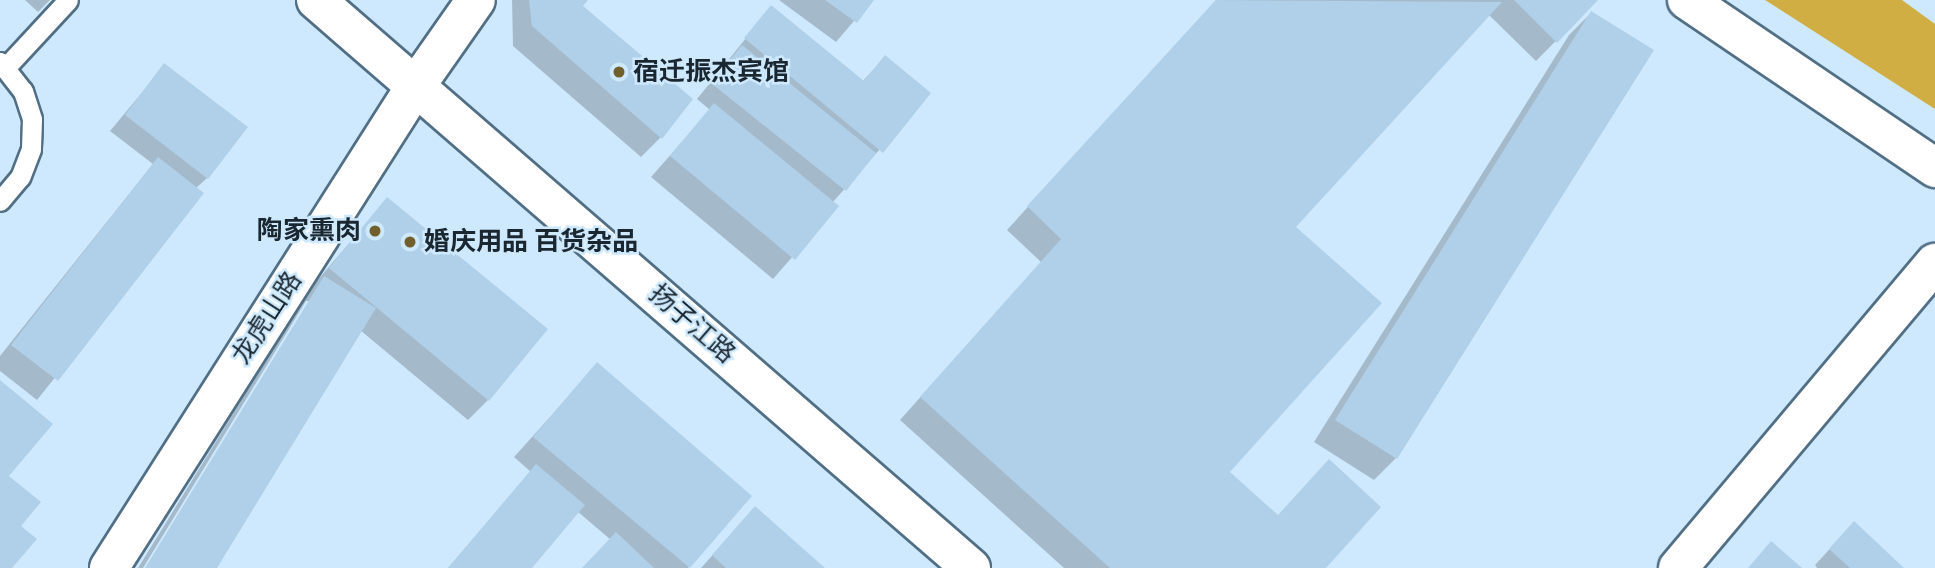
<!DOCTYPE html>
<html>
<head>
<meta charset="utf-8">
<style>
  body { margin:0 }
  #map { position:relative; width:1935px; height:568px; overflow:hidden; background:#cee9fd; font-family:Figtree,"Noto Sans SC",sans-serif }
  div>[style] { position:absolute }
  .water>* { inset:0; background:#d0ae43 }
  .shadow>* { inset:0; background:#0003 }
  .building>* { inset:0; background:#b0d0e9 }
  .roads { filter:drop-shadow(2px 0 #516f85) drop-shadow(-2px 0 #516f85) drop-shadow(0 2px #516f85) drop-shadow(0 -2px #516f85) }
  .service>* { height:19px; margin:-9.5px; padding:0 9.5px; transform-origin:9.5px; border-radius:9.5px; background:#fff }
  .minor>* { height:38px; margin:-19px; padding:0 19px; transform-origin:19px; border-radius:19px; background:#fff }
  .tertiary>* { height:38px; margin:-19px; padding:0 19px; transform-origin:19px; border-radius:19px; background:#fff }
  .dots>* { width:19px; height:19px; translate:-50% -50%; box-sizing:border-box; border:4px solid #cee9fd; border-radius:50% }
  span { translate:-50% -50%; white-space:nowrap; text-align:center; line-height:1.15; -webkit-text-stroke:5px #cee9fd; paint-order:stroke }
  .poi-label { font-size:26px; color:#1a2730; font-weight:700 }
  .left { translate:0 -50%; text-align:left }
  .right { translate:-100% -50%; text-align:right }
  .street-label { font-size:26px; color:#1a2730 }
</style>
</head>
<body>
<div id="map">
  <div class="water">
    <div style="clip-path:polygon(1765px 0,1902px 0,1935px 24px,1935px 109px)"></div>
  </div>
  <div class="shadow">
    <div style="clip-path:polygon(25px 0,50px 0,38px 12px)"></div>
    <div style="clip-path:polygon(512px 0,585px 0,581px 6px,661px 137px,641px 157px,513px 46px)"></div>
    <div style="clip-path:polygon(779px 0,872px 0,836px 42px)"></div>
    <div style="clip-path:polygon(1216px 0,1596px 0,1536px 61px,1488px 14px,1293px 227px,1228px 473px,1324px 568px,1064px 568px,900px 420px,1041px 262px,1007px 230px)"></div>
    <div style="clip-path:polygon(771px 7px,862px 82px,885px 57px,929px 94px,832px 203px,836px 207px,773px 279px,651px 177px,710px 110px,697px 99px)"></div>
    <div style="clip-path:polygon(1591px 13px,1396px 458px,1374px 480px,1314px 442px,1569px 35px)"></div>
    <div style="clip-path:polygon(165px 65px,207px 178px,195px 189px,202px 194px,37px 400px,0 371px,0 356px,153px 164px,110px 131px)"></div>
    <div style="clip-path:polygon(387px 199px,488px 400px,468px 420px,360px 330px,215px 568px,147px 568px,311px 301px,306px 301px,143px 568px,138px 568px,310px 289px)"></div>
    <div style="clip-path:polygon(597px 365px,750px 496px,688px 568px,583px 568px,611px 540px,577px 511px,530px 568px,448px 568px,531px 472px,514px 457px)"></div>
    <div style="clip-path:polygon(755px 508px,822px 568px,701px 568px)"></div>
    <div style="clip-path:polygon(1838px 540px,1902px 568px,1817px 568px,1815px 565px)"></div>
  </div>
  <div class="building">
    <div style="clip-path:polygon(529px 0,588px 0,583px 6px,693px 99px,662px 139px,532px 26px)"></div>
    <div style="clip-path:polygon(825px 0,874px 0,857px 23px)"></div>
    <div style="clip-path:polygon(1216px 0,1502px 2px,1296px 227px,1382px 303px,1230px 472px,1278px 515px,1329px 459px,1381px 507px,1326px 568px,1110px 568px,920px 397px,1061px 239px,1027px 206px)"></div>
    <div style="clip-path:polygon(1514px 0,1598px 0,1557px 43px)"></div>
    <div style="clip-path:polygon(771px 5px,864px 81px,885px 55px,931px 93px,883px 153px,744px 38px)"></div>
    <div style="clip-path:polygon(1591px 11px,1654px 50px,1397px 459px,1335px 420px)"></div>
    <div style="clip-path:polygon(742px 45px,876px 153px,846px 191px,711px 83px)"></div>
    <div style="clip-path:polygon(164px 63px,248px 127px,208px 179px,125px 115px)"></div>
    <div style="clip-path:polygon(714px 103px,839px 206px,795px 260px,670px 156px)"></div>
    <div style="clip-path:polygon(158px 157px,204px 193px,58px 381px,11px 345px)"></div>
    <div style="clip-path:polygon(387px 197px,548px 329px,489px 401px,329px 268px)"></div>
    <div style="clip-path:polygon(324px 276px,376px 308px,217px 568px,145px 568px)"></div>
    <div style="clip-path:polygon(597px 362px,752px 496px,690px 568px,533px 437px)"></div>
    <div style="clip-path:polygon(0 380px,53px 424px,9px 476px,41px 502px,21px 526px,37px 539px,12px 568px,0 568px)"></div>
    <div style="clip-path:polygon(536px 464px,585px 505px,532px 568px,448px 568px)"></div>
    <div style="clip-path:polygon(755px 506px,825px 568px,726px 568px,712px 555px)"></div>
    <div style="clip-path:polygon(1854px 521px,1904px 568px,1850px 568px,1829px 549px)"></div>
    <div style="clip-path:polygon(616px 532px,654px 568px,582px 568px)"></div>
    <div style="clip-path:polygon(1771px 541px,1802px 568px,1748px 568px)"></div>
  </div>
  <div class="roads">
    <div class="service">
      <div style="left:0;top:62px;width:37px;rotate:52deg"></div>
      <div style="left:23px;top:91px;width:29px;rotate:72deg"></div>
      <div style="left:32px;top:119px;width:30px;rotate:92deg"></div>
      <div style="left:31px;top:149px;width:30px;rotate:111deg"></div>
      <div style="left:20px;top:177px;width:31px;rotate:130deg"></div>
      <div style="left:6px;top:67px;width:91px;rotate:-47.2deg"></div>
    </div>
    <div class="minor">
      <div style="left:1687px;top:0;width:300px;rotate:34.1deg"></div>
      <div style="left:1678px;top:568px;width:399px;rotate:-49.9deg"></div>
    </div>
    <div class="tertiary">
      <div style="left:316px;top:0;width:867px;rotate:40.93deg"></div>
      <div style="left:109px;top:568px;width:570px;rotate:-57.54deg"></div>
      <div style="left:415px;top:87px;width:106px;rotate:-55deg"></div>
    </div>
  </div>
  <div class="dots">
    <div style="left:619px;top:72px;background:#71602e"></div>
    <div style="left:375px;top:231px;background:#71602e"></div>
    <div style="left:410px;top:242px;background:#71602e"></div>
  </div>
  <div class="poi-label">
    <span class="left" style="left:633px;top:72px">宿迁振杰宾馆</span>
    <span class="right" style="left:361px;top:231px">陶家熏肉</span>
    <span class="left" style="left:424px;top:242px">婚庆用品 百货杂品</span>
  </div>
  <div class="street-label">
    <span style="left:267px;top:318px;rotate:-57deg">龙虎山路</span>
    <span style="left:692px;top:324px;rotate:41deg">扬子江路</span>
  </div>
</div>
</body>
</html>
